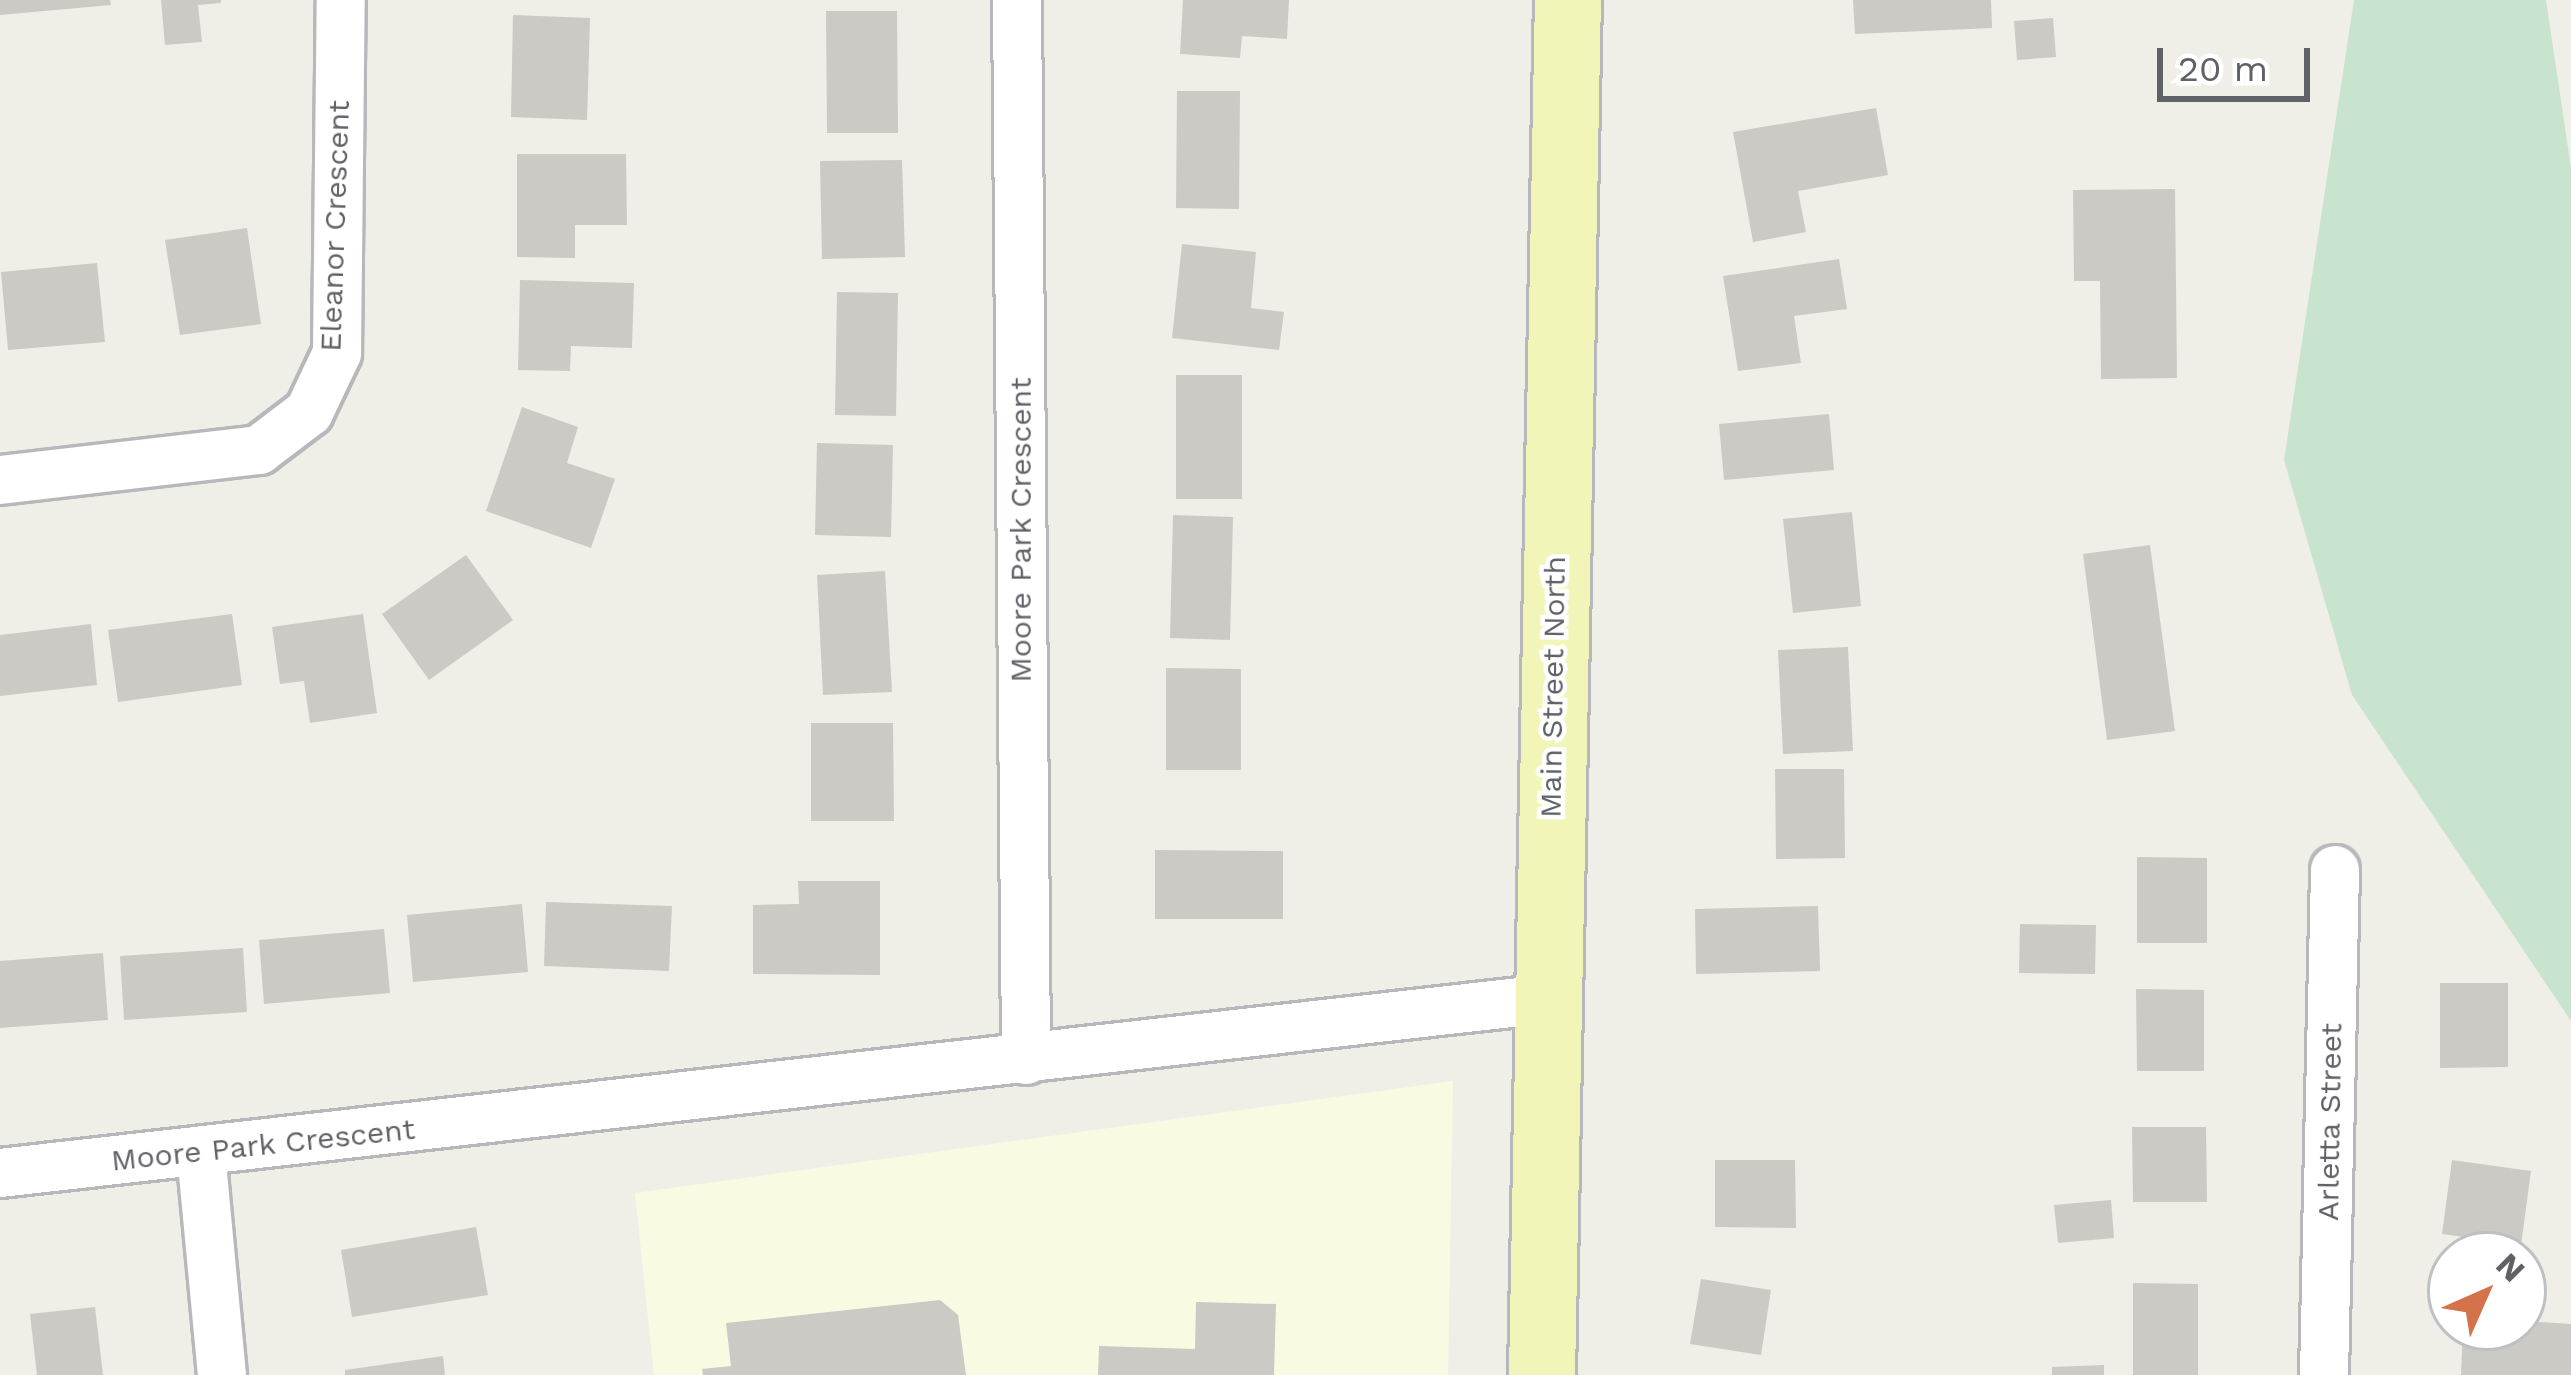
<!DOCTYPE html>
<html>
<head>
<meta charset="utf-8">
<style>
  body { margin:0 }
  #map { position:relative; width:2571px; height:1375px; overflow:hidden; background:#efefe8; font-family:"Work Sans",sans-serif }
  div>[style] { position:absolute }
  .commercial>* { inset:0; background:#fafae2 }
  .green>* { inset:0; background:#c8e3ce }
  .building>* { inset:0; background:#cbcac4 }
  .roads { filter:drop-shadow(3px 0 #b8b8bc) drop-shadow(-3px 0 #b8b8bc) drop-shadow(0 3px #b8b8bc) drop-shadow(0 -3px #b8b8bc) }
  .minor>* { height:48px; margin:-24px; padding:0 24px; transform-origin:24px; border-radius:24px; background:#fff }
  .primary>* { height:66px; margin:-33px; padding:0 33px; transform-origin:33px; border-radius:33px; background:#f1f5b7 }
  span { translate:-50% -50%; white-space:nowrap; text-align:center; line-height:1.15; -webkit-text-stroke:9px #fff; paint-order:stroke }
  .street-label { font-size:30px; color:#5f6166 }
  .north { position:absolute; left:2427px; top:1231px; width:120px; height:120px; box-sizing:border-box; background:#fff; border:3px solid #bfc0c2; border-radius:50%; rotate:45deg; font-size:33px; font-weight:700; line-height:48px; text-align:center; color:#5f6166 }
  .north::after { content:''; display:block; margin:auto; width:42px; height:54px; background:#d47349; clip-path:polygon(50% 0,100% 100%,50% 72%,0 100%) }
  .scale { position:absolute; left:2157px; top:48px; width:153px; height:54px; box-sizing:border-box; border:6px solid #5f6166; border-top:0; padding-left:15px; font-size:36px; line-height:42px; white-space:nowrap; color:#5f6166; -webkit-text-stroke:9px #fff; paint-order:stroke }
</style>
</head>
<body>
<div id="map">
  <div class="commercial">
    <div style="clip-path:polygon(1453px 1081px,1448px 1375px,654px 1375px,635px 1193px)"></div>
  </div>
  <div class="green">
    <div style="clip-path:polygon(2354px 0,2546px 0,2571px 168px,2571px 1021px,2352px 695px,2284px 460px)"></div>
  </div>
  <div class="building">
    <div style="clip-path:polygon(0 0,110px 0,111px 5px,0 15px)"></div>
    <div style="clip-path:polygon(161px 0,221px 0,221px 3px,198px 5px,202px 42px,165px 45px)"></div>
    <div style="clip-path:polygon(1183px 0,1289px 0,1287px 39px,1242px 36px,1240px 58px,1180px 54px)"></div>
    <div style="clip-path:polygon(1853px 0,1991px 0,1992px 28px,1855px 34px)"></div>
    <div style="clip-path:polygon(826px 11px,897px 11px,898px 133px,827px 133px)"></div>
    <div style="clip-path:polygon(513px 15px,590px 18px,587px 120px,511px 117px)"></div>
    <div style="clip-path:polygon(2053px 18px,2056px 57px,2017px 60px,2014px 21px)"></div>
    <div style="clip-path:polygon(1177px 91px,1240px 91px,1239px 209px,1176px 208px)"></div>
    <div style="clip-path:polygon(1876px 108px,1888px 175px,1798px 191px,1806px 232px,1753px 242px,1733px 132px)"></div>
    <div style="clip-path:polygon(517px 154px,626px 154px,627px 225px,575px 225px,575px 258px,517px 257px)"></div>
    <div style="clip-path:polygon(902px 160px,905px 257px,822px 259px,820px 161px)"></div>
    <div style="clip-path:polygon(2175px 189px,2177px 378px,2101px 379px,2100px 281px,2074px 281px,2073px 190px)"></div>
    <div style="clip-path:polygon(247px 228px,261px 324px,180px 335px,165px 240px)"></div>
    <div style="clip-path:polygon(1182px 244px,1256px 252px,1251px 308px,1284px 312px,1279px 350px,1172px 338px)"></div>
    <div style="clip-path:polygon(1839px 259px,1847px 309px,1794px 316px,1801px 363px,1738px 371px,1723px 276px)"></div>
    <div style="clip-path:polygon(97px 263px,105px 342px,8px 350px,1px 272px)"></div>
    <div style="clip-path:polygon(520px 280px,634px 283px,632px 348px,571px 346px,570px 371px,518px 370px)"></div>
    <div style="clip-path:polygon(837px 292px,898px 293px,896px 416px,835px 415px)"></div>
    <div style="clip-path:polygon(1176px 375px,1242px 375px,1242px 499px,1176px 499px)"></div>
    <div style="clip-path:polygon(522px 407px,578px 427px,567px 463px,615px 479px,591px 548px,486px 511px)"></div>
    <div style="clip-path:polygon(1829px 414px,1834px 470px,1724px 480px,1719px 424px)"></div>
    <div style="clip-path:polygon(817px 443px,893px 445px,891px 537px,815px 535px)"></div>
    <div style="clip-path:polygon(1852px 512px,1861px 606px,1793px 613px,1783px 519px)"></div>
    <div style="clip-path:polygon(1173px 515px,1233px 517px,1230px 640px,1170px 638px)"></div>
    <div style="clip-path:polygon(2150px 545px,2175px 731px,2107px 740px,2083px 554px)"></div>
    <div style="clip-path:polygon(466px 555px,513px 620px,429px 680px,382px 614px)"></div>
    <div style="clip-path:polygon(885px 571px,892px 692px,823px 695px,817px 575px)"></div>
    <div style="clip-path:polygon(232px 614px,242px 685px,118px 702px,108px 630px)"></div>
    <div style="clip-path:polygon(363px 614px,377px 713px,310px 723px,304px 681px,280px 684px,272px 627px)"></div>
    <div style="clip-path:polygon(91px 624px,97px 685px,0 696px,0 635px)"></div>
    <div style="clip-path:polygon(1848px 647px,1853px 751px,1783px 754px,1778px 650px)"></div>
    <div style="clip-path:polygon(1166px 668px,1241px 669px,1241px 770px,1166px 770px)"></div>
    <div style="clip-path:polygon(811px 723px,893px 723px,894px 821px,811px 821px)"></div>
    <div style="clip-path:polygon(1775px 769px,1844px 769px,1845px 858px,1776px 859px)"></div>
    <div style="clip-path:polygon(1155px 850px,1283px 851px,1283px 919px,1155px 919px)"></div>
    <div style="clip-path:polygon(2137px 857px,2207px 858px,2207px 943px,2137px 943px)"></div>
    <div style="clip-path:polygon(798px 881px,880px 881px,880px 975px,753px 974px,753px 905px,799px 904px)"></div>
    <div style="clip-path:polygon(546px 902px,672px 906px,669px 971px,544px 966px)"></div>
    <div style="clip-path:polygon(522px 904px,528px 972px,413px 982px,407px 915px)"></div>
    <div style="clip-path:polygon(1818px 906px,1820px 971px,1696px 974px,1695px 909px)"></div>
    <div style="clip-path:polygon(2020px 924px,2096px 925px,2095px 974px,2019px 973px)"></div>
    <div style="clip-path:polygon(384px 929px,390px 993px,264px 1004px,259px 940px)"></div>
    <div style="clip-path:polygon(243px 948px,247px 1012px,124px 1020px,120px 956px)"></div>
    <div style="clip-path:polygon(103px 953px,108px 1020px,0 1028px,0 961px)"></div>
    <div style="clip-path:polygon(2440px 983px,2508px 983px,2508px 1067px,2440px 1068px)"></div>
    <div style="clip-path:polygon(2136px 989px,2204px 990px,2204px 1071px,2137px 1071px)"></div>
    <div style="clip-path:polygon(2132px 1127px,2206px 1127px,2207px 1202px,2133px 1202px)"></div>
    <div style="clip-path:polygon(1715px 1160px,1795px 1160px,1796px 1228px,1715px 1227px)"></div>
    <div style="clip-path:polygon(2452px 1160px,2531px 1171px,2521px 1245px,2442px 1234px)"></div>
    <div style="clip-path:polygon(2111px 1200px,2114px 1238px,2058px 1243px,2054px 1205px)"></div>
    <div style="clip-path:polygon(476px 1227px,488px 1295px,352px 1317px,341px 1250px)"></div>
    <div style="clip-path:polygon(1701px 1279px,1771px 1290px,1761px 1355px,1690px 1344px)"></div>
    <div style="clip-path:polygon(2133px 1283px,2198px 1284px,2198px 1375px,2133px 1375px)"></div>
    <div style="clip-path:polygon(940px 1300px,958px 1315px,966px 1375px,703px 1375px,702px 1369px,731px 1366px,726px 1323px)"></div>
    <div style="clip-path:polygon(1196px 1302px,1276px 1304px,1274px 1375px,1098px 1375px,1099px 1346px,1195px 1349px)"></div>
    <div style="clip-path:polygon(95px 1307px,103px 1375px,37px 1375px,30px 1314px)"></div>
    <div style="clip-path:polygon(2523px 1321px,2571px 1324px,2571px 1375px,2461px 1375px,2463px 1327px)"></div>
    <div style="clip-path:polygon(443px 1356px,445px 1375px,345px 1375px,345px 1370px)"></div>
    <div style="clip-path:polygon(2104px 1365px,2104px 1375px,2052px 1375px,2052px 1367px)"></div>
  </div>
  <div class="roads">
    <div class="minor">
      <div style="left:1017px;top:0;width:1060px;rotate:89.51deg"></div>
      <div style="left:0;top:480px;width:261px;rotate:-6.6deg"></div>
      <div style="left:259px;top:450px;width:63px;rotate:-37.2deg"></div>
      <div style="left:309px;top:412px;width:65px;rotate:-64.6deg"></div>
      <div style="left:337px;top:353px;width:353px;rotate:-89.4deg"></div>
      <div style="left:201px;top:1153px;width:223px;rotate:84.6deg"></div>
      <div style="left:0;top:1173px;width:1557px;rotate:-6.42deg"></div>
      <div style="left:2324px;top:1375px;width:505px;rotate:-88.75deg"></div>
    </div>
    <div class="primary">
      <div style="left:1542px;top:1375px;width:1375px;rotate:-88.92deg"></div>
    </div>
  </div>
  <div class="street-label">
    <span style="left:335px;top:226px;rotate:-88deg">Eleanor Crescent</span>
    <span style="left:1021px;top:530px;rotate:-90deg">Moore Park Crescent</span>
    <span style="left:1553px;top:687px;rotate:-89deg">Main Street North</span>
    <span style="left:2330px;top:1122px;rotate:-89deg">Arletta Street</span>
    <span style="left:263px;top:1145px;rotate:-6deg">Moore Park Crescent</span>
  </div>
  <div class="north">N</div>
  <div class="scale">20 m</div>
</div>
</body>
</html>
